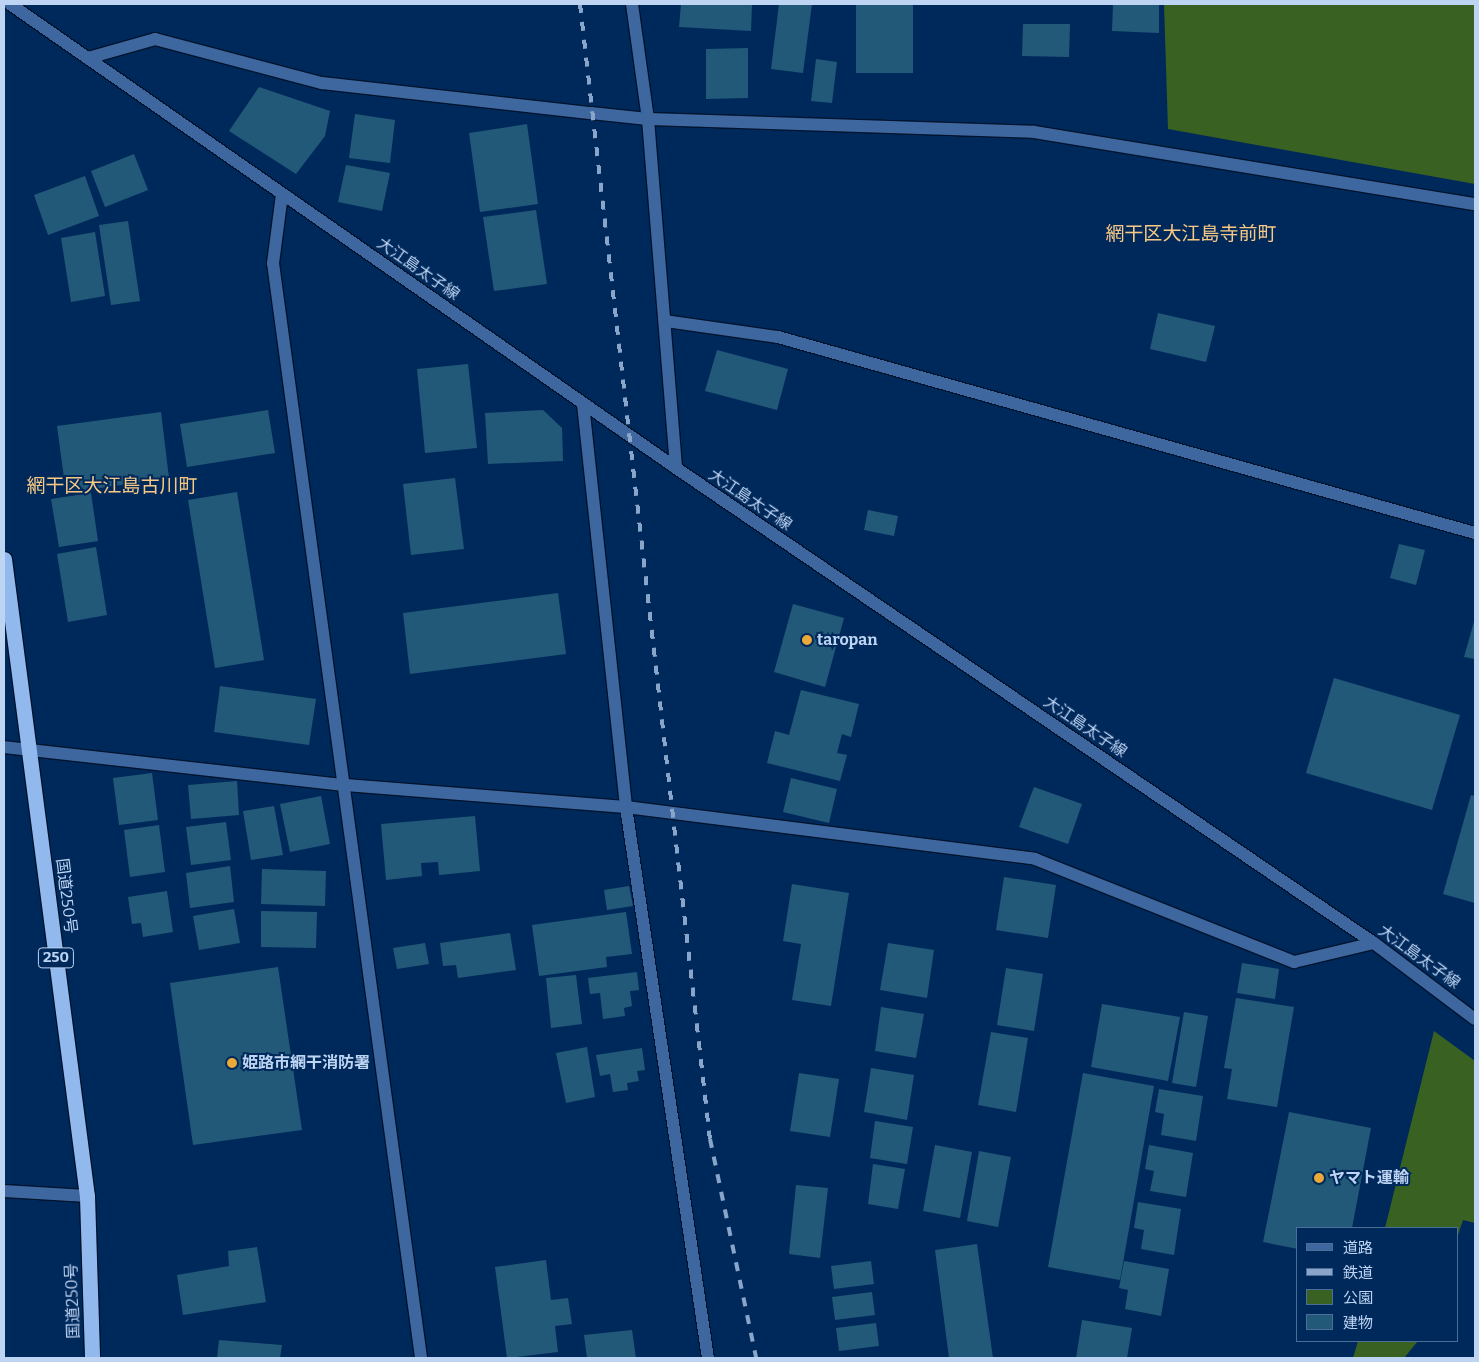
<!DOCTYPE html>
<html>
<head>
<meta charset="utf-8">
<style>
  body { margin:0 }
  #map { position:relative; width:1479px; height:1362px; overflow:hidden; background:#00295b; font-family:Bitter,"Noto Sans JP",serif }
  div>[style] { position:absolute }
  .green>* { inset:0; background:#386122 }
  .building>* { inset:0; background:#225978 }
  .roads { filter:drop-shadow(1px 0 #01132d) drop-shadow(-1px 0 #01132d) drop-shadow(0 1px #01132d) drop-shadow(0 -1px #01132d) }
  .street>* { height:12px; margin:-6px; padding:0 6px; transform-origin:6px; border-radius:6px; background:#3d679e }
  .secondary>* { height:12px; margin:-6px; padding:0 6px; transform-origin:6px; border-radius:6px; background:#3d679e }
  .highway>* { height:15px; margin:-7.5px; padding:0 7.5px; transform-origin:7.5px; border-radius:7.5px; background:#91b9ee }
  .rail>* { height:4px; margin-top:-2px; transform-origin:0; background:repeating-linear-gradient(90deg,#89a5ca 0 9px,transparent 0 18px) }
  .dots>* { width:14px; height:14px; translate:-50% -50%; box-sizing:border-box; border:2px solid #00295b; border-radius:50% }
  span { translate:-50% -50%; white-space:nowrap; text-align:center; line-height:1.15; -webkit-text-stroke:4px #00295b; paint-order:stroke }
  .shield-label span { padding:1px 4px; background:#00295b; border:1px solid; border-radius:4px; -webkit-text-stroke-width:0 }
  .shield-label { font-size:15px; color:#bdd4f3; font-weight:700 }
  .street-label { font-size:16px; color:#bdd4f3 }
  .poi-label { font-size:16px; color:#bdd4f3; font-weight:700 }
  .left { translate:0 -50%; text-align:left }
  .quarter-label { font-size:19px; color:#f7c985 }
  .frame { position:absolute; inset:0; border:5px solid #bdd4f3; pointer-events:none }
  .legend { position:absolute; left:1296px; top:1227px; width:162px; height:115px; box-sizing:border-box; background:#00295b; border:1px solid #4c6d98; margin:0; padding:6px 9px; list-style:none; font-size:15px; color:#bdd4f3 }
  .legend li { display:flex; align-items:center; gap:10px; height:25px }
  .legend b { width:25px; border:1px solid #4c6d98 }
</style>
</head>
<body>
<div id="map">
  <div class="green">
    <div style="clip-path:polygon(1164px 4px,1475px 4px,1475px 184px,1168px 129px)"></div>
    <div style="clip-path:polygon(1434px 1031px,1475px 1061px,1475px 1223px,1463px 1220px,1458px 1235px,1458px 1228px,1385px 1228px)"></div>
    <div style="clip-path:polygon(1358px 1341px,1418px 1341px,1404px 1358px,1353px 1358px)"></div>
  </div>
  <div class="building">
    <div style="clip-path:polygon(681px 4px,752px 4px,751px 31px,679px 27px)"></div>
    <div style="clip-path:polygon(779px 4px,812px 4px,803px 73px,771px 69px)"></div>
    <div style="clip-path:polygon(856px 4px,913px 4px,913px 73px,856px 73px)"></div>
    <div style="clip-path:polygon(1113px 4px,1159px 4px,1159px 33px,1112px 31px)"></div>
    <div style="clip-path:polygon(1023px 24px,1070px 24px,1069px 57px,1022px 56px)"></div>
    <div style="clip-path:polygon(748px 48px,748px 98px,706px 99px,706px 49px)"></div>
    <div style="clip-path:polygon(816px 59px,837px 62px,832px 103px,811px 101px)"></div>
    <div style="clip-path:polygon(259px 87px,330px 111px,325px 136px,296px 174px,229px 131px)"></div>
    <div style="clip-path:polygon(355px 114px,395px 120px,390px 163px,349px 158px)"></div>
    <div style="clip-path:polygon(527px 124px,538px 204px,480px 212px,469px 133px)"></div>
    <div style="clip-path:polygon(134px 154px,148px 190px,105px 207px,91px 171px)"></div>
    <div style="clip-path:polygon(346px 165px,390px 173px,382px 211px,338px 202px)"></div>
    <div style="clip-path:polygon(85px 176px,99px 216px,48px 235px,34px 195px)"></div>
    <div style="clip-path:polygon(536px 210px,547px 284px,494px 291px,483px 217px)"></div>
    <div style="clip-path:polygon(128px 221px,140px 301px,111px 305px,99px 225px)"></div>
    <div style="clip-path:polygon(95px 232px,105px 296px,71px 302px,61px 238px)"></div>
    <div style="clip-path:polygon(1158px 313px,1215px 326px,1206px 362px,1150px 349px)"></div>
    <div style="clip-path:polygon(717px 350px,788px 369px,777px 410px,705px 391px)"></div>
    <div style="clip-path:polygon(468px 364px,477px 448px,425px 453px,417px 369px)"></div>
    <div style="clip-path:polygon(268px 410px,275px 453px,187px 467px,180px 424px)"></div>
    <div style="clip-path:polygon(543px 410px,562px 428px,563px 461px,488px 464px,485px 413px)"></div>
    <div style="clip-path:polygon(161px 412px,169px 478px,66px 493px,57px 426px)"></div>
    <div style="clip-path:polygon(455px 478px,464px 549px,411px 555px,403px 484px)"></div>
    <div style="clip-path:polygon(237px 492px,264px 660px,215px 668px,188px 500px)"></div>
    <div style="clip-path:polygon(91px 493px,98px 541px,59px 547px,51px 499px)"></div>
    <div style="clip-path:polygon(868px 510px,898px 516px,894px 536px,864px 530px)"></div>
    <div style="clip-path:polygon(1399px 544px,1425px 550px,1416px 585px,1390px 578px)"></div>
    <div style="clip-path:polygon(96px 547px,107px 615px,68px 622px,57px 554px)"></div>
    <div style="clip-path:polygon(558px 593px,566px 654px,410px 674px,403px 613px)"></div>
    <div style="clip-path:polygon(793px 604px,844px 618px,825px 687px,774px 672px)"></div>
    <div style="clip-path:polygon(1475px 618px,1475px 659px,1464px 657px)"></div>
    <div style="clip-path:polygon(1334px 678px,1460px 715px,1432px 810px,1306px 773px)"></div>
    <div style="clip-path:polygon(220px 686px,316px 699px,309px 745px,214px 732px)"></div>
    <div style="clip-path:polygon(801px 690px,859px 704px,851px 737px,842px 734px,837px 753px,847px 755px,840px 781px,767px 763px,775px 731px,789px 735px)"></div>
    <div style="clip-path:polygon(152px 773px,158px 820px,119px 825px,113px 778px)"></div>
    <div style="clip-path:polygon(791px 778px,837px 789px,829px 823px,783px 812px)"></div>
    <div style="clip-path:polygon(237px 781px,239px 815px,191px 819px,188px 785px)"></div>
    <div style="clip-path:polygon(1034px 787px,1082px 804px,1068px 844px,1019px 827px)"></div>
    <div style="clip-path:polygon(1471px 795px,1475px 796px,1475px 903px,1443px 894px)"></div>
    <div style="clip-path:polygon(321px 796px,330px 844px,290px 852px,280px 804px)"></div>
    <div style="clip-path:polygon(274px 806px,283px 855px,251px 860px,243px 811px)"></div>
    <div style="clip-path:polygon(475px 816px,480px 871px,439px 875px,438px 862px,421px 863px,422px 876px,386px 880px,381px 824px)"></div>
    <div style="clip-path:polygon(226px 822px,231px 860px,191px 865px,186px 827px)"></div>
    <div style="clip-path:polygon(159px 825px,165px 872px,130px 877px,124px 830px)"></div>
    <div style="clip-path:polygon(230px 866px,234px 902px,190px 908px,186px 873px)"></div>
    <div style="clip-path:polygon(262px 869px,326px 871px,325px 906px,261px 904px)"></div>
    <div style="clip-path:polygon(1004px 877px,1056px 885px,1048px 938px,996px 930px)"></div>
    <div style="clip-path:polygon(792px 884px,849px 893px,831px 1006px,792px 1000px,801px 944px,783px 941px)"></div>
    <div style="clip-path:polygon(629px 886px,633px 906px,607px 910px,604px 890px)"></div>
    <div style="clip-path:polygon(167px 891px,173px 932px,143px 937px,141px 923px,132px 924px,128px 897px)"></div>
    <div style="clip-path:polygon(234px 909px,240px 943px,199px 950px,193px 916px)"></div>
    <div style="clip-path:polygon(261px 911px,317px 912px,316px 948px,261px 947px)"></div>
    <div style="clip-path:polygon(626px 912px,632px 954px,606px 957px,607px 967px,539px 976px,532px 925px)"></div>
    <div style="clip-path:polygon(510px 933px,516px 970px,458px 978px,456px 965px,443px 966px,440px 943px)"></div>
    <div style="clip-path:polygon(425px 943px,429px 964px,397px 969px,393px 948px)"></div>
    <div style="clip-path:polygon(888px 943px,934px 950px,927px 998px,880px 990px)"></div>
    <div style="clip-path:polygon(1242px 963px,1279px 969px,1275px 999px,1237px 993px)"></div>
    <div style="clip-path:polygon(278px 967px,302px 1130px,193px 1145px,170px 983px)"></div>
    <div style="clip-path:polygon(1006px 968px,1043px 974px,1034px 1031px,997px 1025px)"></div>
    <div style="clip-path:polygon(637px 972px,639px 990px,630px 991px,632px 1006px,624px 1008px,625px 1016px,603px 1019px,600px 993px,590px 994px,588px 978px)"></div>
    <div style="clip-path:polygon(576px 975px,582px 1024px,551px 1028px,546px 978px)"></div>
    <div style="clip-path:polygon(1236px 998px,1294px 1007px,1277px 1107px,1227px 1099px,1232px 1069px,1224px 1068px)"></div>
    <div style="clip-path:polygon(1102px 1004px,1180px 1017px,1168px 1081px,1091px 1067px)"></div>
    <div style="clip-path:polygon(881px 1007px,924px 1014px,916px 1058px,875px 1051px)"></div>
    <div style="clip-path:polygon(1184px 1012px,1208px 1016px,1196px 1087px,1172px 1083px)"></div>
    <div style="clip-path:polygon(991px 1032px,1028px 1038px,1016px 1112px,978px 1105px)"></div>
    <div style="clip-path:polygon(587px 1047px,595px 1097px,566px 1103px,556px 1053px)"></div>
    <div style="clip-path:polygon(642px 1048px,645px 1070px,637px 1071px,639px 1081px,627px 1083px,628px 1090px,613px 1092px,610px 1074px,600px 1076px,596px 1055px)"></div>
    <div style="clip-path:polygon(871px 1068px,914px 1075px,907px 1120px,864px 1112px)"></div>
    <div style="clip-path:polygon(799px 1073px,839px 1079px,830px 1137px,790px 1131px)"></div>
    <div style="clip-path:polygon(1083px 1073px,1154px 1086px,1120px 1280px,1048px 1267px)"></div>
    <div style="clip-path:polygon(1159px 1089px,1203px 1096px,1196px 1141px,1161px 1135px,1164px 1114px,1155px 1112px)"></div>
    <div style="clip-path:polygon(1289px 1112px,1371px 1128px,1352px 1228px,1298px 1228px,1298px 1249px,1263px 1242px)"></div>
    <div style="clip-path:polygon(875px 1121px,913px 1127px,907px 1164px,870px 1158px)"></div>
    <div style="clip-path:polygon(935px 1145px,972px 1152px,960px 1218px,923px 1211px)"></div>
    <div style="clip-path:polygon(1149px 1145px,1193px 1153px,1186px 1197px,1150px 1191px,1154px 1171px,1145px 1169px)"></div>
    <div style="clip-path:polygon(979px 1151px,1011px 1157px,998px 1227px,967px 1221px)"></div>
    <div style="clip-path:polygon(873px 1164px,905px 1169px,898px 1209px,868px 1204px)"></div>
    <div style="clip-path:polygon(796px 1185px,828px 1188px,820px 1258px,789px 1254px)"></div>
    <div style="clip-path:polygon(1138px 1202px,1181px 1209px,1174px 1255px,1141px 1249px,1144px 1230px,1134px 1228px)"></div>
    <div style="clip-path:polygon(977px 1244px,993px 1358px,949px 1358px,935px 1250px)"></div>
    <div style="clip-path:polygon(257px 1247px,266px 1302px,183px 1315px,177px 1275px,229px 1266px,228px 1251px)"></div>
    <div style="clip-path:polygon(546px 1260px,551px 1300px,568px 1298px,572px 1324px,555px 1326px,558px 1352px,507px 1358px,495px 1267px)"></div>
    <div style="clip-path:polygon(871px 1261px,874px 1284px,834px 1289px,831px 1266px)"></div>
    <div style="clip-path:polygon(1124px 1261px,1169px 1269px,1161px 1316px,1125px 1309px,1128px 1290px,1119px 1288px)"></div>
    <div style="clip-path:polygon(872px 1292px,875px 1315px,835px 1320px,832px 1297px)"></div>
    <div style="clip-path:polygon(1082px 1320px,1132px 1328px,1127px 1358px,1076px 1358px)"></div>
    <div style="clip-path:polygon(876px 1323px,879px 1346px,839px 1351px,836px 1328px)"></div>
    <div style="clip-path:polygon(632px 1330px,636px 1358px,587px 1358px,584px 1335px)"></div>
    <div style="clip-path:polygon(219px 1340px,282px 1345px,280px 1358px,217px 1358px)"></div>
  </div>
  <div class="roads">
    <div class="street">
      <div style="left:632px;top:4px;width:116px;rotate:82.1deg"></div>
      <div style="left:648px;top:119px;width:350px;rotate:85.4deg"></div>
      <div style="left:88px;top:58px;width:70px;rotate:-15.8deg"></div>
      <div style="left:155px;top:39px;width:173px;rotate:14.8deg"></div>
      <div style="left:322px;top:83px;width:271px;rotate:6.4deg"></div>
      <div style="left:591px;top:113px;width:57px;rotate:6deg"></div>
      <div style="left:648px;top:119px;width:386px;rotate:1.9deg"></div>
      <div style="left:1034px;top:132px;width:447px;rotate:9.3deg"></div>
      <div style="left:282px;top:194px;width:70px;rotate:97.4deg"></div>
      <div style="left:273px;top:263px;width:1105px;rotate:82.3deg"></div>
      <div style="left:665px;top:321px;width:114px;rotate:8.1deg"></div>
      <div style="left:778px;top:337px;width:724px;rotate:15.71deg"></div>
      <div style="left:583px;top:404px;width:405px;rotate:83.9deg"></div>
      <div style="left:626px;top:807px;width:557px;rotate:81.54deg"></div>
      <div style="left:4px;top:747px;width:343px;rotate:6.4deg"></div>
      <div style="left:345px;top:785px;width:282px;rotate:4.5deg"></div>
      <div style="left:626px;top:807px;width:412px;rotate:7.2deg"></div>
      <div style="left:1035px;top:859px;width:279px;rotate:21.7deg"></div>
      <div style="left:1294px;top:962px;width:82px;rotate:-13.4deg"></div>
      <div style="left:4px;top:1191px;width:83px;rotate:3.4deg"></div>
    </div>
    <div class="secondary">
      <div style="left:10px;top:4px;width:812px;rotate:34.86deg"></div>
      <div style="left:676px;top:468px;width:844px;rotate:34.24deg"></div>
      <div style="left:1374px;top:943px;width:126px;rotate:37deg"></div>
    </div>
    <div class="highway">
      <div style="left:4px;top:559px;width:642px;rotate:82.58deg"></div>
      <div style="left:87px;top:1196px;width:162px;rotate:88.2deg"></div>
    </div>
  </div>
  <div class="rail">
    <div style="left:580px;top:4px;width:1142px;rotate:83.47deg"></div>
    <div style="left:710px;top:1139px;width:224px;rotate:78.1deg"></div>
  </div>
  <div class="dots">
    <div style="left:807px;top:640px;background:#eba93a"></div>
    <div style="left:232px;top:1063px;background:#eba93a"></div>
    <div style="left:1319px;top:1178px;background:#eba93a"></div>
  </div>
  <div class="shield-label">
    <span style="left:56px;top:958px">250</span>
  </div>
  <div class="street-label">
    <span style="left:418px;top:269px;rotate:35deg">大江島太子線</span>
    <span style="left:750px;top:500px;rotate:34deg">大江島太子線</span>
    <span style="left:1085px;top:727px;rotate:34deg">大江島太子線</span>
    <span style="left:66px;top:896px;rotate:83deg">国道250号</span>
    <span style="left:1419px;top:957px;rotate:36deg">大江島太子線</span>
    <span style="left:73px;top:1301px;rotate:-92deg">国道250号</span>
  </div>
  <div class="poi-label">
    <span class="left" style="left:817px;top:640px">taropan</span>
    <span class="left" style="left:242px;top:1063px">姫路市網干消防署</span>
    <span class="left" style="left:1329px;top:1178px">ヤマト運輸</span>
  </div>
  <div class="quarter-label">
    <span style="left:1191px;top:234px">網干区大江島寺前町</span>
    <span style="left:112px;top:486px">網干区大江島古川町</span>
  </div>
  <div class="frame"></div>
  <ul class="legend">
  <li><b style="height:6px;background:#3d679e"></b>道路</li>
  <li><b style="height:6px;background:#89a5ca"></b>鉄道</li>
  <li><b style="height:14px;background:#386122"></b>公園</li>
  <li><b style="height:14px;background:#225978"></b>建物</li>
  </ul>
</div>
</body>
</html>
